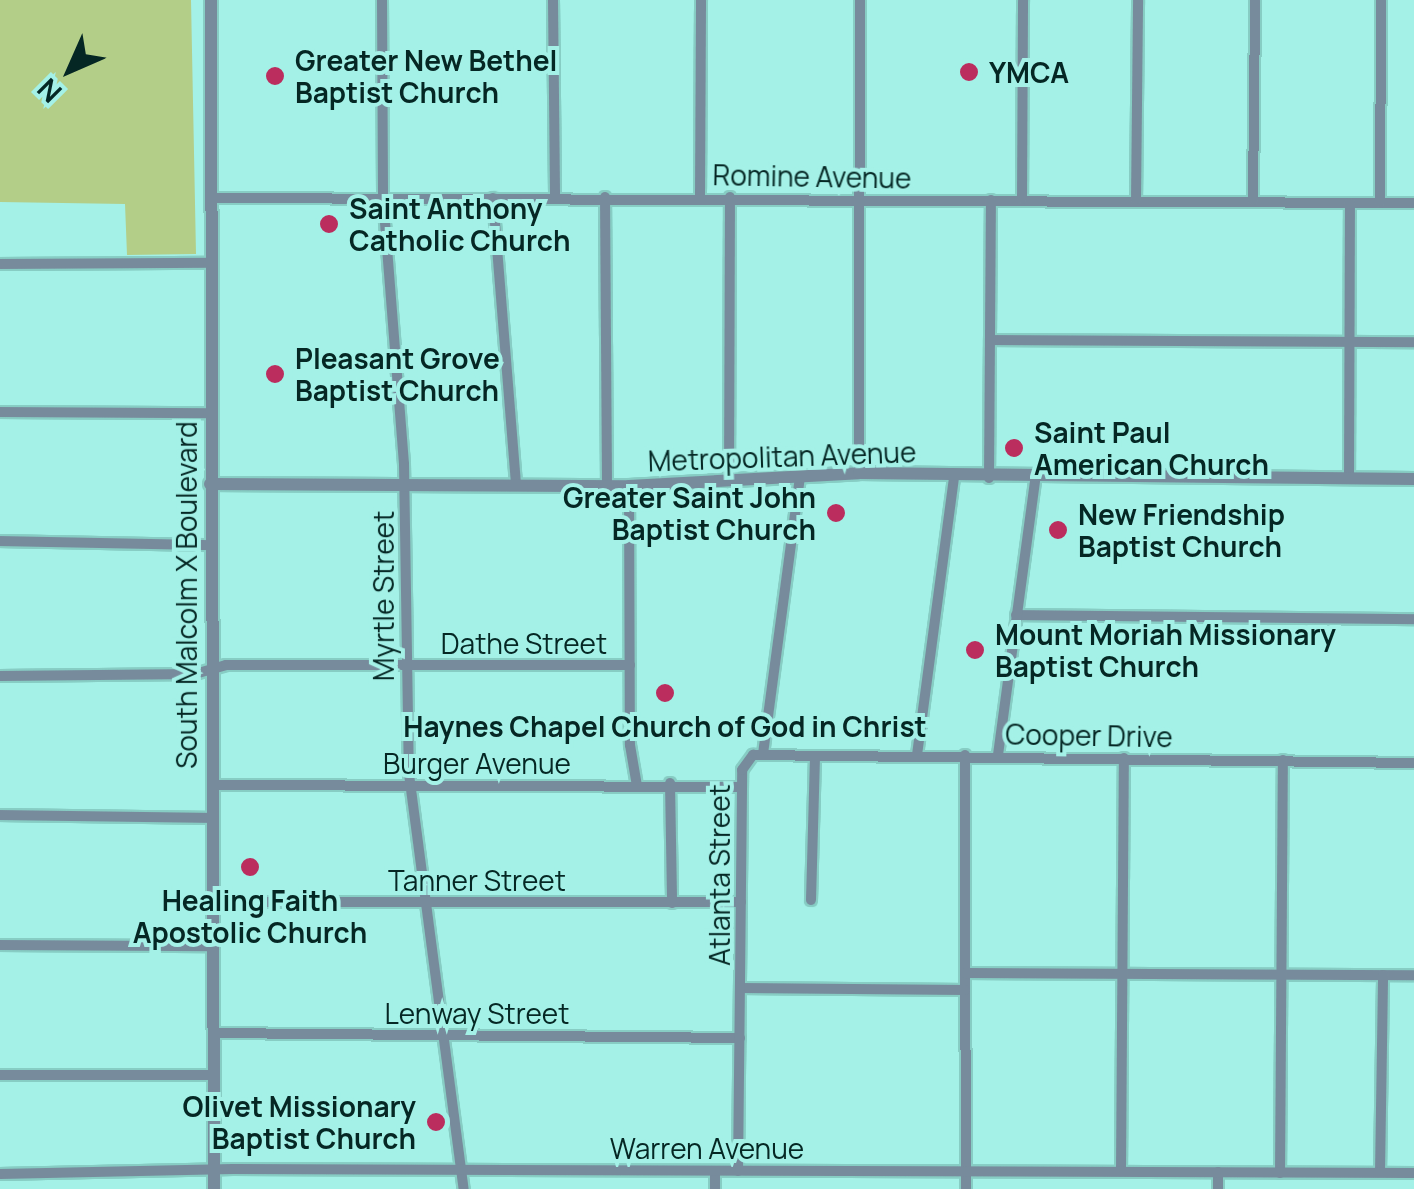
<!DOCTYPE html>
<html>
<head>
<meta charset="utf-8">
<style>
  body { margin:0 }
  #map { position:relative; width:1414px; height:1189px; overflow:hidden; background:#a4f1e7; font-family:Manrope,sans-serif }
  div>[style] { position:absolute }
  .green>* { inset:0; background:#b3ce88 }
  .roads { filter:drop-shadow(2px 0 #87cdc4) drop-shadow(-2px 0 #87cdc4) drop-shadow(0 2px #87cdc4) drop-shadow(0 -2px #87cdc4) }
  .minor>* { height:10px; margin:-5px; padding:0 5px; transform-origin:5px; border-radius:5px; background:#778b9c }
  .tertiary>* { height:12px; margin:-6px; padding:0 6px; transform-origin:6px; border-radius:6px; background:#778b9c }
  .dots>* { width:28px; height:28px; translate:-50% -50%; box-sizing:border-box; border:5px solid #a4f1e7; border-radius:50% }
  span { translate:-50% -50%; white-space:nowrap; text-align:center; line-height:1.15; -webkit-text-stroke:8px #a4f1e7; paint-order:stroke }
  .poi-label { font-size:28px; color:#052724; font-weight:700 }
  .left { translate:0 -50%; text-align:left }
  .right { translate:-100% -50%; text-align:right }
  .street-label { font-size:28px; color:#052724 }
  .north { position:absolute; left:20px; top:20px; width:100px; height:100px; -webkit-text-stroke:8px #a4f1e7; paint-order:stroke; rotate:225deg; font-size:28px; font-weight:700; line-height:40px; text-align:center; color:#052724 }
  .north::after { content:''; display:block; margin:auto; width:35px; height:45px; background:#052724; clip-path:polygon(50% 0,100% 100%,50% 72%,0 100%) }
</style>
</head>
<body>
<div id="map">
  <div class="green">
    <div style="clip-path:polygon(0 0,191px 0,196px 254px,127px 255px,125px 204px,0 202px)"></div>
  </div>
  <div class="roads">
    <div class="minor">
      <div style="left:382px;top:0;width:197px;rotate:89.7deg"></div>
      <div style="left:383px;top:197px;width:268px;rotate:85.5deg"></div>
      <div style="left:404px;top:464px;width:310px;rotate:89.1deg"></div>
      <div style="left:409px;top:774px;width:419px;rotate:82.5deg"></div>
      <div style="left:553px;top:0;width:197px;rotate:89.4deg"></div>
      <div style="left:605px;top:197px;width:288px;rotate:89.6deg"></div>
      <div style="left:700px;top:197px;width:197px;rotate:-89.7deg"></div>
      <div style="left:210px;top:198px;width:1204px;rotate:0.24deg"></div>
      <div style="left:493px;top:198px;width:287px;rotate:85.4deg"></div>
      <div style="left:1022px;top:199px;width:199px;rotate:-89.7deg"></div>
      <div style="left:1136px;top:199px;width:199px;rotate:-89.4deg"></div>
      <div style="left:1253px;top:200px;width:200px;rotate:-89.4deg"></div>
      <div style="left:1380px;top:203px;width:203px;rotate:-89.7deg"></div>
      <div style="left:0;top:264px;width:211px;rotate:-0.3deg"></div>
      <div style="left:990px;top:340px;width:424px;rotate:0.3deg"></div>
      <div style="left:0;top:412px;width:210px;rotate:0.3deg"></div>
      <div style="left:859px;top:473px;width:473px;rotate:-89.9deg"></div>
      <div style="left:989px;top:478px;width:278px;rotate:-89.6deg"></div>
      <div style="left:1349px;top:479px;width:276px;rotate:-89.8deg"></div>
      <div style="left:729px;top:481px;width:284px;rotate:-89.8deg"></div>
      <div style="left:629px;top:486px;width:259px;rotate:89.8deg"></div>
      <div style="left:630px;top:745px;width:42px;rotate:80.3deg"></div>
      <div style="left:0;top:541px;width:210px;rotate:1.1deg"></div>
      <div style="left:1016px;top:615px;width:398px;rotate:0.6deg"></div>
      <div style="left:0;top:676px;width:195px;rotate:-0.6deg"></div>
      <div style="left:195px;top:674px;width:32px;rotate:-16deg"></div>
      <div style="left:226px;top:665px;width:404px"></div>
      <div style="left:763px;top:754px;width:280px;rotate:-82.4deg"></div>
      <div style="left:917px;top:755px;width:279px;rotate:-82.4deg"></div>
      <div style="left:965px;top:755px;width:434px;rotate:89.9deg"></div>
      <div style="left:998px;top:755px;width:277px;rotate:-82.3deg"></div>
      <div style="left:670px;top:783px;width:120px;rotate:89deg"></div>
      <div style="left:212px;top:785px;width:530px;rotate:0.22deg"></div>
      <div style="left:0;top:815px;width:212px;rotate:0.8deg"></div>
      <div style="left:811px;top:900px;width:144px;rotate:-88.4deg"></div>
      <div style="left:212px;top:902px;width:529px"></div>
      <div style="left:0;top:945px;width:212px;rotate:0.3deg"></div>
      <div style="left:965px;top:973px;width:449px;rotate:0.3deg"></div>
      <div style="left:740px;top:988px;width:225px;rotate:0.5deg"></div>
      <div style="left:213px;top:1033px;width:527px;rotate:0.54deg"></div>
      <div style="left:0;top:1075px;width:213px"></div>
      <div style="left:1121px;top:1170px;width:412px;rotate:-89.6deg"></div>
      <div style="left:715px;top:1171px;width:18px;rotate:90deg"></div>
      <div style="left:738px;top:1171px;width:401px;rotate:-89.4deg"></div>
      <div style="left:742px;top:770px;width:19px;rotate:-54deg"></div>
      <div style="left:753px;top:755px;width:661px;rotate:0.69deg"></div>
      <div style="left:1218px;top:1172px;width:17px;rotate:90deg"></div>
      <div style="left:1380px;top:1172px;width:197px;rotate:-89.1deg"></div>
      <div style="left:1280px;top:1173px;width:413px;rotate:-89.6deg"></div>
      <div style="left:0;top:1174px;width:233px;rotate:-1.2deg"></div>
      <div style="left:233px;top:1169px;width:1181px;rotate:0.19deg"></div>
    </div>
    <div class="tertiary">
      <div style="left:211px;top:0;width:1189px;rotate:89.86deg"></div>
      <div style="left:210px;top:484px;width:419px;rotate:0.3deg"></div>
      <div style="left:629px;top:486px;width:230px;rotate:-3.2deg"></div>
      <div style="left:859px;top:473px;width:555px;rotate:0.62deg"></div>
    </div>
  </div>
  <div class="dots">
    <div style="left:969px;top:72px;background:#bb2d5e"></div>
    <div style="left:275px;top:76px;background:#bb2d5e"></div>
    <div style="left:329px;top:224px;background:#bb2d5e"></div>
    <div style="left:275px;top:374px;background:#bb2d5e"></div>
    <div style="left:1014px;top:448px;background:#bb2d5e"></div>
    <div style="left:836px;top:513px;background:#bb2d5e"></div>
    <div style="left:1058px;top:530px;background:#bb2d5e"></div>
    <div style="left:975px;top:650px;background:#bb2d5e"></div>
    <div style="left:665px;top:693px;background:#bb2d5e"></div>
    <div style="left:250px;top:867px;background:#bb2d5e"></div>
    <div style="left:436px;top:1122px;background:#bb2d5e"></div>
  </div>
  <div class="poi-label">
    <span class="left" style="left:295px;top:76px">Greater New Bethel<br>Baptist Church</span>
    <span class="left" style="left:989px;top:72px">YMCA</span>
    <span class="left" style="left:349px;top:224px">Saint Anthony<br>Catholic Church</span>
    <span class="left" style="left:295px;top:374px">Pleasant Grove<br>Baptist Church</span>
    <span class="left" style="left:1034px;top:448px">Saint Paul<br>American Church</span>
    <span class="right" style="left:816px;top:513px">Greater Saint John<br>Baptist Church</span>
    <span class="left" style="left:1078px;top:530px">New Friendship<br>Baptist Church</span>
    <span class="left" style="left:995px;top:650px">Mount Moriah Missionary<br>Baptist Church</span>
    <span style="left:665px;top:726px">Haynes Chapel Church of God in Christ</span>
    <span style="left:250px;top:916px">Healing Faith<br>Apostolic Church</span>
    <span class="right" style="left:416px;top:1122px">Olivet Missionary<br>Baptist Church</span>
  </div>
  <div class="street-label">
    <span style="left:812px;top:176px;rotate:1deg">Romine Avenue</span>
    <span style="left:782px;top:456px;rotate:-2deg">Metropolitan Avenue</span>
    <span style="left:186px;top:595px;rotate:-90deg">South Malcolm X Boulevard</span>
    <span style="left:383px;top:596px;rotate:-90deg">Myrtle Street</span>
    <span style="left:524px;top:643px">Dathe Street</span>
    <span style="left:1089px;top:735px;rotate:1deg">Cooper Drive</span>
    <span style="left:477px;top:763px">Burger Avenue</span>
    <span style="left:719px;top:875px;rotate:-90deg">Atlanta Street</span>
    <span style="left:477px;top:880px">Tanner Street</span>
    <span style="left:477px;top:1013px">Lenway Street</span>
    <span style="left:707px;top:1148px">Warren Avenue</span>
  </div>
  <div class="north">N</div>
</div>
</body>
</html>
